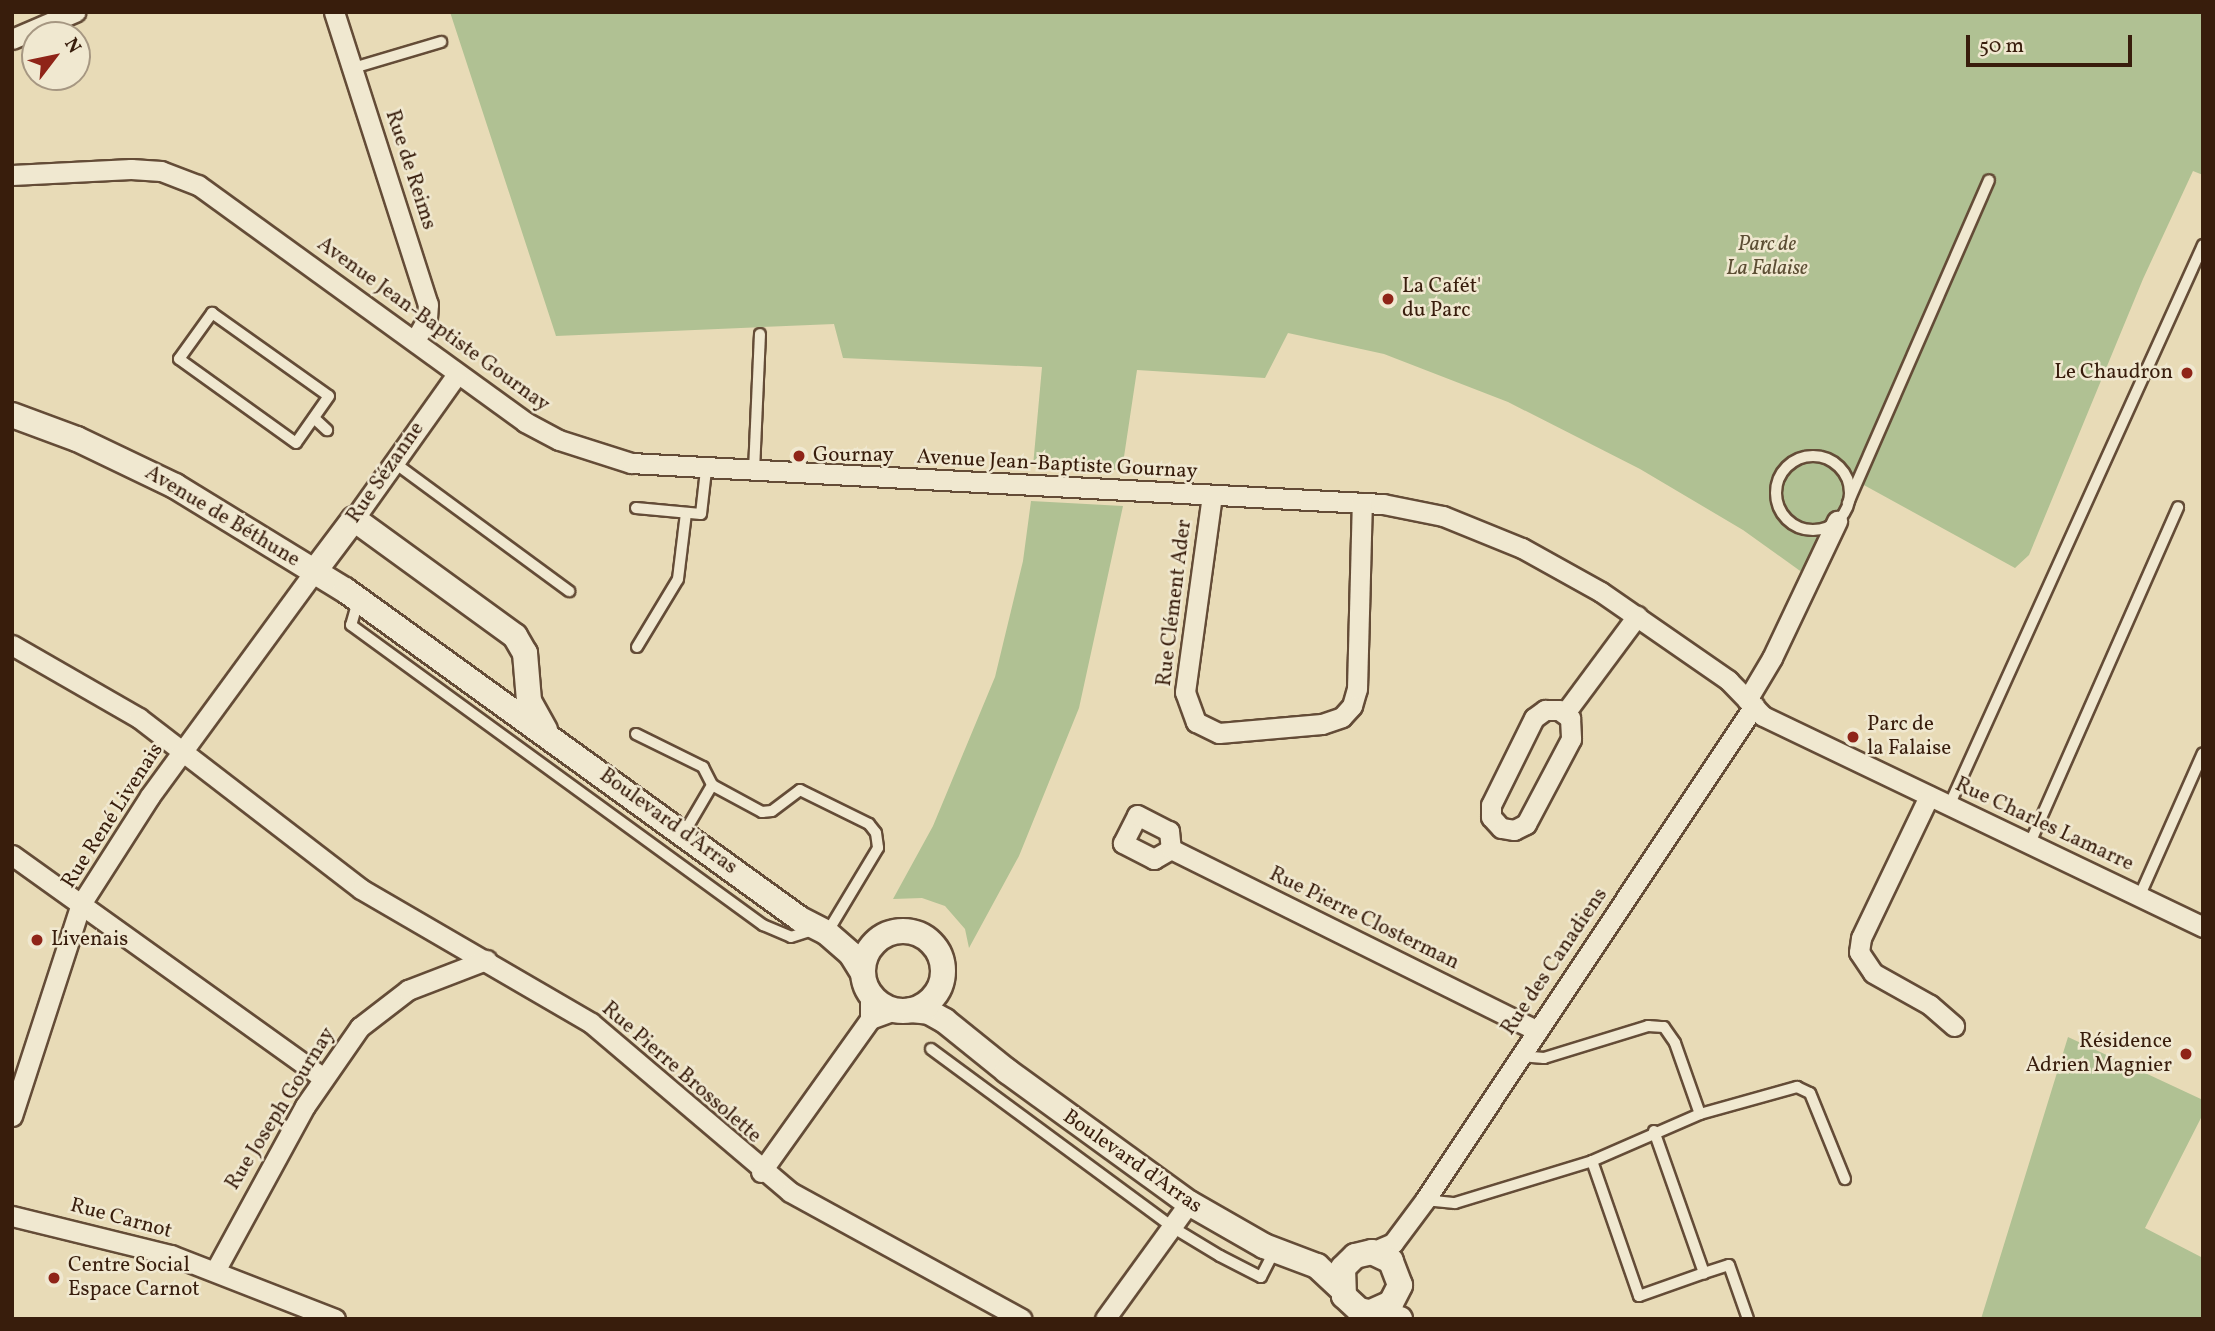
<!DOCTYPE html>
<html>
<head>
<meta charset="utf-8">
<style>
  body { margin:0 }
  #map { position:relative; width:2215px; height:1331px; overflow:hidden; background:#e8dbb7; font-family:Vollkorn,serif }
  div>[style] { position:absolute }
  .green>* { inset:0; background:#b0c193 }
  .roads { filter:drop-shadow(2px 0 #644c37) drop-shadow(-2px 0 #644c37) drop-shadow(0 2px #644c37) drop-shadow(0 -2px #644c37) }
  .service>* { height:10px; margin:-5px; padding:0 5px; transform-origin:5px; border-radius:5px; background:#f0e8d0 }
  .service>.ring { margin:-5px; padding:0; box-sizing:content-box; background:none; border:10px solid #f0e8d0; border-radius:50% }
  .minor>* { height:19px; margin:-9.5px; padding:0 9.5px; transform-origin:9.5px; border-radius:9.5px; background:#f0e8d0 }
  .tertiary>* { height:24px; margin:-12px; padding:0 12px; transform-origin:12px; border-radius:12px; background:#f0e8d0 }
  .tertiary>.ring { margin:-12px; padding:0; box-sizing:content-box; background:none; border:24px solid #f0e8d0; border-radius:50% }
  .dots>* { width:19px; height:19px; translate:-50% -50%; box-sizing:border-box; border:4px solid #f0e8d0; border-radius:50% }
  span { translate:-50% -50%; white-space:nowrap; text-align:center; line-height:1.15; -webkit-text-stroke:5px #f0e8d0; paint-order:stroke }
  .street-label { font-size:21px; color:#381d0c }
  .park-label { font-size:21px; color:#5c4e34; font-style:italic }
  .poi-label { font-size:21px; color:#381d0c }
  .left { translate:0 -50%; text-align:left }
  .right { translate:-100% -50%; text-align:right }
  .frame { position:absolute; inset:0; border:14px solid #381d0c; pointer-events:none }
  .north { position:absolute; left:21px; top:21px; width:70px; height:70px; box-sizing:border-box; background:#f0e8d0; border:2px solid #a69782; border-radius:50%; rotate:58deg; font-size:19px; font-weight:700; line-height:28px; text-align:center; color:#381d0c }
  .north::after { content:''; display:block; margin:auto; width:24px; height:32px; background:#8f2418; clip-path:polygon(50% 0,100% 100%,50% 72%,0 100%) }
  .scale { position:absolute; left:1966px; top:35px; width:166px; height:32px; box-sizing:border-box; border:4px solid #381d0c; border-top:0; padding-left:9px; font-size:21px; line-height:24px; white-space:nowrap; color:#381d0c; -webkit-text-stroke:5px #f0e8d0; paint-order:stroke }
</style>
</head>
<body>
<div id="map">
  <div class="green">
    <div style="clip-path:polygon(450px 12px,2203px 12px,2203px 175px,2193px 171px,2143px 279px,2029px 555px,2015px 568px,1862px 484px,1803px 573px,1743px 530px,1640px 469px,1508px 402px,1384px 354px,1288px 333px,1265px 378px,1137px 370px,1122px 470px,1033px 466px,1042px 367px,843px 358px,834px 324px,556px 336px)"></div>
    <div style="clip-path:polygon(1031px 501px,1123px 506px,1079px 708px,1019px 856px,969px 948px,965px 929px,945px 906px,922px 898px,893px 899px,933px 826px,995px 677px,1023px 561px)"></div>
    <div style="clip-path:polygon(2068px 1037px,2203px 1100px,2203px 1114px,2145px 1228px,2203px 1258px,2203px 1319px,1981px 1319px)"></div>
  </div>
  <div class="roads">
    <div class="service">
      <div style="left:353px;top:68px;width:92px;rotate:-16.5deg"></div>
      <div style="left:212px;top:313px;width:143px;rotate:35.4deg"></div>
      <div style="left:329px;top:396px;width:57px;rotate:125.1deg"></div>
      <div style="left:296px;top:443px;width:144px;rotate:-144.3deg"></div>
      <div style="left:179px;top:359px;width:57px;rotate:-54.3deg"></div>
      <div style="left:314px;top:418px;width:18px;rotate:43deg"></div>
      <div class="ring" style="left:1776px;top:456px;width:64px;height:64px"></div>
      <div style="left:392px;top:461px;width:220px;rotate:36.3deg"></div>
      <div style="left:754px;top:471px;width:137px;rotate:-87.5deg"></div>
      <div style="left:1848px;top:503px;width:352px;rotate:-66.4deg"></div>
      <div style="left:636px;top:508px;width:65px;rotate:5.3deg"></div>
      <div style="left:701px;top:514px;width:44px;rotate:-83.5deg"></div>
      <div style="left:358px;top:601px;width:25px;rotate:106deg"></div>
      <div style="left:351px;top:625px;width:510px;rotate:36.06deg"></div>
      <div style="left:763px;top:925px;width:30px;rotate:23deg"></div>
      <div style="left:791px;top:937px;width:22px;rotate:-18deg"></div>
      <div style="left:637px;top:647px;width:79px;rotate:-58.9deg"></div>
      <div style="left:678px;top:579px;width:66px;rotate:-83.1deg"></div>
      <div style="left:636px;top:734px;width:75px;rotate:26.2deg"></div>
      <div style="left:703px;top:767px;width:20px;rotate:63deg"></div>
      <div style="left:712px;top:785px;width:57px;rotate:28.4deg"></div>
      <div style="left:762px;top:812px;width:10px;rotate:-6deg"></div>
      <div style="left:772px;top:811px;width:35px;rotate:-37deg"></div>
      <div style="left:800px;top:790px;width:77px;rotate:26.2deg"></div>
      <div style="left:869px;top:824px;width:11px;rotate:52deg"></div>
      <div style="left:876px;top:833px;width:15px;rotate:82deg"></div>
      <div style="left:878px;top:848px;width:99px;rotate:121deg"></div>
      <div style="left:1949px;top:806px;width:616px;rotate:-65.64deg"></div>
      <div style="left:684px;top:833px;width:56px;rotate:-59.7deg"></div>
      <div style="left:2030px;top:843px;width:367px;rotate:-66.2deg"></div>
      <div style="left:2140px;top:895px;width:155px;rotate:-66.1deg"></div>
      <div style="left:931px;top:1049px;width:300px;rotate:36.4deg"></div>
      <div style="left:1172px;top:1227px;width:56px;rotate:31.1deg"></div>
      <div style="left:1220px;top:1256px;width:46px;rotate:27.1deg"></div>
      <div style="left:1261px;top:1277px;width:29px;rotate:-63deg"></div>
      <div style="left:1520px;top:1056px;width:24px;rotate:5deg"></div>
      <div style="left:1544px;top:1058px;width:109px;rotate:-17.1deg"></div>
      <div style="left:1648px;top:1026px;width:16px;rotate:4deg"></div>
      <div style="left:1664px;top:1027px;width:19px;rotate:55deg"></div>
      <div style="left:1675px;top:1043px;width:75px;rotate:70.6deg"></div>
      <div style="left:1654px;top:1131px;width:151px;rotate:70.6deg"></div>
      <div style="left:1704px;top:1273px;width:26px;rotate:-18deg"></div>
      <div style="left:1729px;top:1265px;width:57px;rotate:70.6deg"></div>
      <div style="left:1592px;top:1161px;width:143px;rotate:70.8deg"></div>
      <div style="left:1639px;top:1296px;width:69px;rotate:-19.5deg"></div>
      <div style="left:1425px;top:1200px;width:30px;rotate:6deg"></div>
      <div style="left:1455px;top:1203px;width:143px;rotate:-17deg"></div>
      <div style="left:1592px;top:1161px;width:118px;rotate:-23.5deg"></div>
      <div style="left:1700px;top:1114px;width:101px;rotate:-15.6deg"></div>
      <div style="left:1797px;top:1087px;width:14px;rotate:25deg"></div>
      <div style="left:1810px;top:1093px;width:93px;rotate:67.9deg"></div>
    </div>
    <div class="minor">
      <div style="left:334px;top:12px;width:307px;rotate:72.2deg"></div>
      <div style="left:428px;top:304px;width:15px;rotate:94deg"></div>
      <div style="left:427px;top:319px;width:25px;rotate:119deg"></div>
      <div style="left:12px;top:39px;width:69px;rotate:-23.2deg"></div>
      <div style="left:12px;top:175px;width:119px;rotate:-2.9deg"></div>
      <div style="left:131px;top:169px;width:30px;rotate:4deg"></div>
      <div style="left:161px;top:171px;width:40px;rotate:21deg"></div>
      <div style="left:198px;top:185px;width:404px;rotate:35.9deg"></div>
      <div style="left:525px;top:422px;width:38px;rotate:28deg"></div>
      <div style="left:559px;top:440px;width:76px;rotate:17.7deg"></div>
      <div style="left:631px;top:463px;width:753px;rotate:3.12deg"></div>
      <div style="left:1383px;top:504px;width:61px;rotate:11.3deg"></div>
      <div style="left:1443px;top:516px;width:85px;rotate:22.1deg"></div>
      <div style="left:1522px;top:548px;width:90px;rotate:29.1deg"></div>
      <div style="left:1601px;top:592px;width:155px;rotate:34.7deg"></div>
      <div style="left:1728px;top:680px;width:50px;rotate:45.8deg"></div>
      <div style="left:1763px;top:716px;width:488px;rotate:25.6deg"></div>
      <div style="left:1212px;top:495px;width:199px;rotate:97.8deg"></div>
      <div style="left:1185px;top:692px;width:32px;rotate:70deg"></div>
      <div style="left:1196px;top:722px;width:25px;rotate:26deg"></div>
      <div style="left:1219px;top:733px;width:103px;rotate:-5deg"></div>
      <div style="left:1322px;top:724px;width:21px;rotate:-19deg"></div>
      <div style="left:1342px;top:717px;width:15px;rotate:-48deg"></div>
      <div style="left:1352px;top:706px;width:18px;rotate:-74deg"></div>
      <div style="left:1357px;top:689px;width:186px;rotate:-88.5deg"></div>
      <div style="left:354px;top:519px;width:178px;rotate:-54.6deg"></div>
      <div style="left:12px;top:645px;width:146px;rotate:29.9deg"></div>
      <div style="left:139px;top:718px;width:280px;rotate:37.6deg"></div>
      <div style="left:361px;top:889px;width:266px;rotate:30.2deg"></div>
      <div style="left:591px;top:1023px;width:261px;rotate:40.3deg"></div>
      <div style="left:790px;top:1192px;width:264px;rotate:28.7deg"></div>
      <div style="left:1747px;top:700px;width:49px;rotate:-59.2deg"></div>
      <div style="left:1772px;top:658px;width:152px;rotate:-64.6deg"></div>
      <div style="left:1545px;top:710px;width:14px"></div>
      <div style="left:1559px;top:710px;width:14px;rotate:36deg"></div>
      <div style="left:1570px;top:718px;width:21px;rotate:87deg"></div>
      <div style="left:1571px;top:739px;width:96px;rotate:117.9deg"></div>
      <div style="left:1526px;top:824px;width:13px;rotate:153deg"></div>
      <div style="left:1514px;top:830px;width:13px;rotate:-171deg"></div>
      <div style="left:1501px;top:828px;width:15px;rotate:-132deg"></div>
      <div style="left:1491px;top:817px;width:12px;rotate:-90deg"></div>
      <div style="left:1491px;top:805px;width:97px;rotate:-63.7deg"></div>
      <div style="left:1534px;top:718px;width:14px;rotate:-36deg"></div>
      <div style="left:1565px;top:713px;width:121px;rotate:-53.4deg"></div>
      <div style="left:1929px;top:796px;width:157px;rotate:115.6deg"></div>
      <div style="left:1861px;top:938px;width:14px;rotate:98deg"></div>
      <div style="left:1859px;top:952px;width:25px;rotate:56deg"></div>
      <div style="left:1873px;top:973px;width:65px;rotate:29.3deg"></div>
      <div style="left:1930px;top:1005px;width:32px;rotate:41deg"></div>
      <div style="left:1171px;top:849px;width:20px;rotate:150deg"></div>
      <div style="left:1154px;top:859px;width:35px;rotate:-153deg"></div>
      <div style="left:1123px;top:843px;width:31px;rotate:-63deg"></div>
      <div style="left:1137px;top:815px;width:36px;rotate:27deg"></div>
      <div style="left:1169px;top:831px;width:18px;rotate:84deg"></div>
      <div style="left:1171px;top:849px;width:409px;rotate:26.4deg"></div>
      <div style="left:12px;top:855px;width:383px;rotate:35.6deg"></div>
      <div style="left:870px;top:992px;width:27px;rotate:90deg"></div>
      <div style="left:12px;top:1116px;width:223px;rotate:-72deg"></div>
      <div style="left:81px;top:904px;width:128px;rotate:-57.4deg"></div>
      <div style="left:150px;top:796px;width:278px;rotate:-53.8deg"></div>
      <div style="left:761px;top:1172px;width:188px;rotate:-54.5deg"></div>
      <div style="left:870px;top:1019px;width:27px;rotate:-20deg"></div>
      <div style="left:12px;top:1216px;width:164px;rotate:13.8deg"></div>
      <div style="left:171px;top:1255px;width:176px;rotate:21.3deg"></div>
      <div style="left:1372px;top:1252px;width:23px;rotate:-23deg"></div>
      <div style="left:1393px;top:1243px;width:54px;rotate:-53.3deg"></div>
      <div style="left:1425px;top:1200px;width:594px;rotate:-56.34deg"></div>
      <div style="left:215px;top:1271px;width:188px;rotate:-61.4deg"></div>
      <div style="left:305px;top:1106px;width:96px;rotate:-55.2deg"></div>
      <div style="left:360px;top:1027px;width:61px;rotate:-37.6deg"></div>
      <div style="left:408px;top:990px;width:84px;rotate:-21deg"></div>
      <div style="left:1105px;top:1319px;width:143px;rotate:-54.1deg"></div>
    </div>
    <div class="tertiary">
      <div style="left:12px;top:415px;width:69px;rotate:20.3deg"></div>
      <div style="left:77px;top:439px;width:109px;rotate:25.6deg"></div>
      <div style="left:175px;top:486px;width:199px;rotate:31.5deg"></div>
      <div style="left:345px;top:590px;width:561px;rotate:35.87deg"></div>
      <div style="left:800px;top:919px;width:30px;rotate:27deg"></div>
      <div style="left:827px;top:933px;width:32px;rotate:41deg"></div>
      <div style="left:851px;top:954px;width:22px;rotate:58deg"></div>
      <div style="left:314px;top:572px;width:66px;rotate:-53deg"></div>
      <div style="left:354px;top:519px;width:199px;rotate:36deg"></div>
      <div style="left:515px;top:636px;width:20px;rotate:60deg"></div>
      <div style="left:525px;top:653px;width:48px;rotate:85.2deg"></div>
      <div style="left:529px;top:701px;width:33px;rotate:61deg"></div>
      <div class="ring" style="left:863px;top:931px;width:56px;height:56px"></div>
      <div style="left:911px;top:1010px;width:18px;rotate:6deg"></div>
      <div style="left:929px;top:1012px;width:18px;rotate:29deg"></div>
      <div style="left:945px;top:1021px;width:80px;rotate:38.9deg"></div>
      <div style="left:1007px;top:1071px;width:225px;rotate:36deg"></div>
      <div style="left:1189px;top:1203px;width:86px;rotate:29.8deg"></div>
      <div style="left:1264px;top:1246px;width:57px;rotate:20.7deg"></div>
      <div style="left:1317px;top:1266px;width:33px;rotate:43deg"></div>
      <div style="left:1371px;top:1312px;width:22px;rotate:-24deg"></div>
      <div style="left:1391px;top:1303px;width:20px;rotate:-63deg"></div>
      <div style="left:1400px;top:1285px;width:26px;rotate:-111deg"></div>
      <div style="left:1391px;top:1261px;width:21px;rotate:-155deg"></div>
      <div style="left:1372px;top:1252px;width:17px;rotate:167deg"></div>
      <div style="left:1355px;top:1256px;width:17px;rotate:135deg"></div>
      <div style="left:1343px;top:1268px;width:28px;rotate:88deg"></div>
      <div style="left:1344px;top:1296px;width:21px;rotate:43deg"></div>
      <div style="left:1359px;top:1310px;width:42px;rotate:12.4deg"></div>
    </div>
  </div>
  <div class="dots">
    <div style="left:1388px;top:299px;background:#8f2418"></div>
    <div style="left:2187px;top:373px;background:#8f2418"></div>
    <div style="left:799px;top:456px;background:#8f2418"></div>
    <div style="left:1853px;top:737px;background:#8f2418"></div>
    <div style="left:37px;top:940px;background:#8f2418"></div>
    <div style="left:2186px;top:1054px;background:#8f2418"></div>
    <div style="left:54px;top:1278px;background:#8f2418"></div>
  </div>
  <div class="street-label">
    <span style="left:410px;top:170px;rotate:72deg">Rue de Reims</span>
    <span style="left:433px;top:325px;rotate:36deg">Avenue Jean-Baptiste Gournay</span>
    <span style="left:1057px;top:465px;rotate:3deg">Avenue Jean-Baptiste Gournay</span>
    <span style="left:386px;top:473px;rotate:-55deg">Rue Sézanne</span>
    <span style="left:222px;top:517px;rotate:31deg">Avenue de Béthune</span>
    <span style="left:1175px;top:603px;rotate:-83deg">Rue Clément Ader</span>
    <span style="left:113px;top:816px;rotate:-57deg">Rue René Livenais</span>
    <span style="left:668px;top:822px;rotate:36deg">Boulevard d'Arras</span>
    <span style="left:2044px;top:825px;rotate:25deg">Rue Charles Lamarre</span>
    <span style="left:1364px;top:919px;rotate:26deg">Rue Pierre Closterman</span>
    <span style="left:1555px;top:962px;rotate:-56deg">Rue des Canadiens</span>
    <span style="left:681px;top:1073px;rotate:41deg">Rue Pierre Brossolette</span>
    <span style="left:281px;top:1109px;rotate:-58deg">Rue Joseph Gournay</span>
    <span style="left:1132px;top:1162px;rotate:35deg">Boulevard d'Arras</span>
    <span style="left:121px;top:1219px;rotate:15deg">Rue Carnot</span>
  </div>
  <div class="park-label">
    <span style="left:1767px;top:257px">Parc de<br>La Falaise</span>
  </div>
  <div class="poi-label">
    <span class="left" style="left:1402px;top:299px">La Cafét'<br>du Parc</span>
    <span class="right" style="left:2173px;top:373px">Le Chaudron</span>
    <span class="left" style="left:813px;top:456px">Gournay</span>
    <span class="left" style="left:1867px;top:737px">Parc de<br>la Falaise</span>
    <span class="left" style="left:51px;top:940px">Livenais</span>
    <span class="right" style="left:2172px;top:1054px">Résidence<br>Adrien Magnier</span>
    <span class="left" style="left:68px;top:1278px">Centre Social<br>Espace Carnot</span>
  </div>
  <div class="frame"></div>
  <div class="north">N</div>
  <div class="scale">50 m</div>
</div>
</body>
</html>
